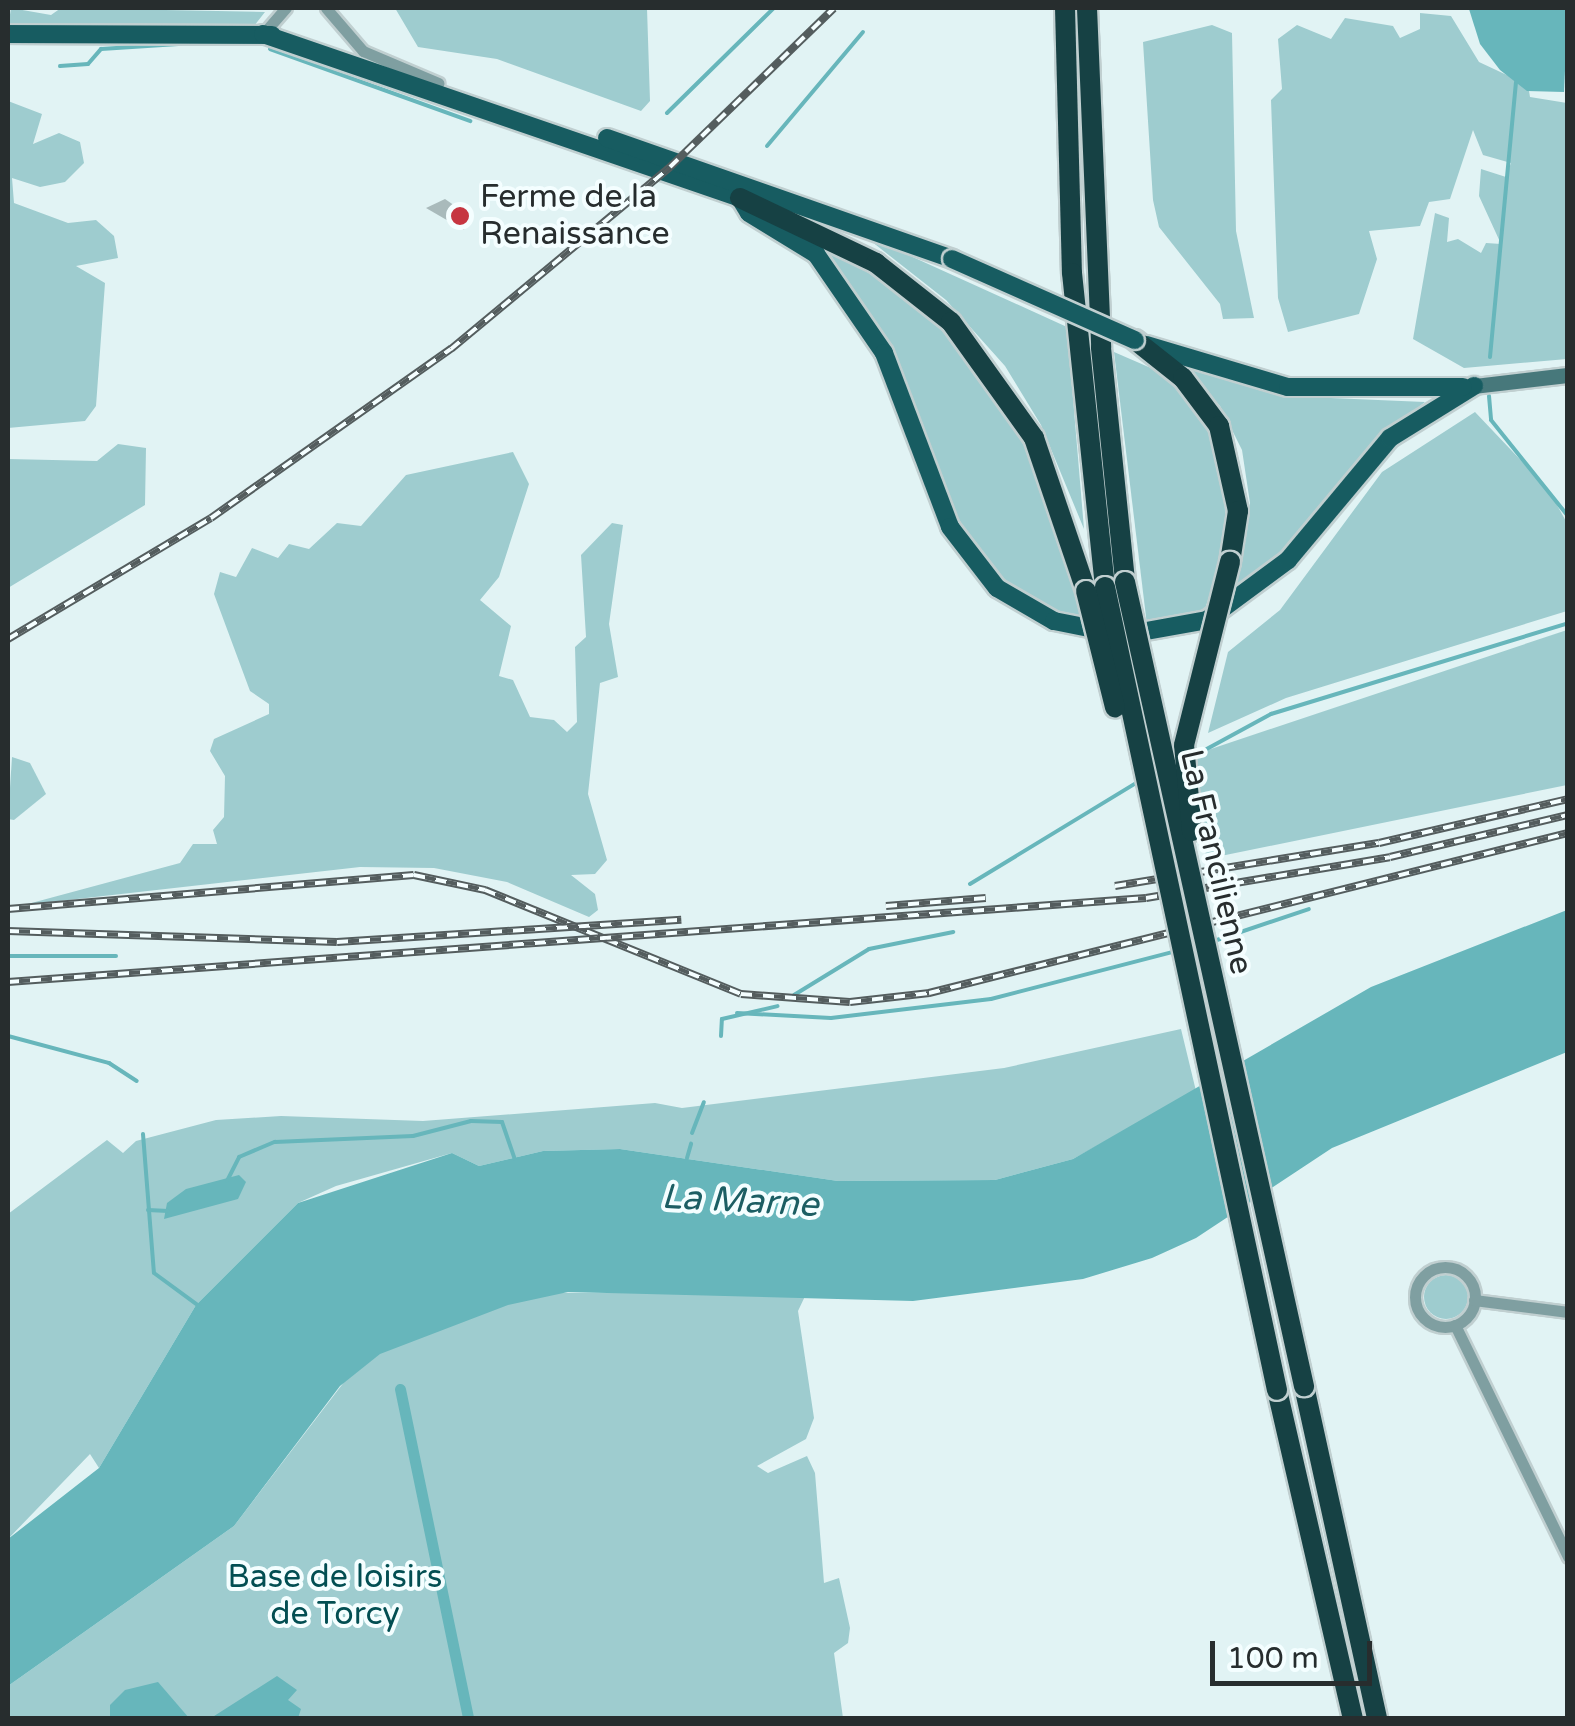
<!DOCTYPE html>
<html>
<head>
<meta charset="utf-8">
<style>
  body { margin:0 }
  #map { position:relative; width:1575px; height:1726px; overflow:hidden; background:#e1f3f4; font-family:"Varela Round",sans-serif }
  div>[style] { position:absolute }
  .green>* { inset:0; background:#9ecccf }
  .round { border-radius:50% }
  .water>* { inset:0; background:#67b6bb }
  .stream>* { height:4px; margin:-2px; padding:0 2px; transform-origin:2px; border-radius:2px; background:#67b6bb }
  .canal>* { height:11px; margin:-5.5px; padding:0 5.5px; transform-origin:5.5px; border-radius:5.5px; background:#67b6bb }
  .building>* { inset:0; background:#a9babb }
  .roads { filter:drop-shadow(2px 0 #c0cfd0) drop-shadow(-2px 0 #c0cfd0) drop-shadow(0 2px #c0cfd0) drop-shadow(0 -2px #c0cfd0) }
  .minor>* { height:11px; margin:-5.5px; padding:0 5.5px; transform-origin:5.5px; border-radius:5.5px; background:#7f9fa1 }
  .minor>.ring { margin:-5.5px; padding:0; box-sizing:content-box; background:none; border:11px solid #7f9fa1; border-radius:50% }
  .secondary>* { height:15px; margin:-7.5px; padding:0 7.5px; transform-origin:7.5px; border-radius:7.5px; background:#47787b }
  .primary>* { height:18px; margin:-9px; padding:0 9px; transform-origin:9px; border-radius:9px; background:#175c61 }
  .motorway>* { height:20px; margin:-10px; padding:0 10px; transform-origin:10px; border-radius:10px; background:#164144 }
  .rail>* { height:8px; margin-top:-4px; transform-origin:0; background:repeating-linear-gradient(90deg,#f4feff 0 11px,#545d5e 0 22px); box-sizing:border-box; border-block:2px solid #545d5e }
  .bridges { filter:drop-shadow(2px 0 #c0cfd0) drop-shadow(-2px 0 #c0cfd0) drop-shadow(0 2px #c0cfd0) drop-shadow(0 -2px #c0cfd0) }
  .primary-bridge>* { height:18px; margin:-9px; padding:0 9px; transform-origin:9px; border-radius:9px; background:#175c61 }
  .motorway-bridge>* { height:20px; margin:-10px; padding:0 10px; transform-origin:10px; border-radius:10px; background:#164144 }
  .dots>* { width:28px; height:28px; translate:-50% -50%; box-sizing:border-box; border:5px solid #f4feff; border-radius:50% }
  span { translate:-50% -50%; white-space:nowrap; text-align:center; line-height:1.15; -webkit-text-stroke:8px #f4feff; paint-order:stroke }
  .poi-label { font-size:32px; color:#272d2e }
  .left { translate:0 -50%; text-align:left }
  .street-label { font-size:32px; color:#272d2e }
  .park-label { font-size:32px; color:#024e52 }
  .water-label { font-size:35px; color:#1c5e63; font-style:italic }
  .frame { position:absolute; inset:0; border:10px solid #272d2e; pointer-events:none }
  .scale { position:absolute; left:1210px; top:1641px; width:162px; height:45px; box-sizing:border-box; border:5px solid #272d2e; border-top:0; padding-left:12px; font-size:30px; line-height:35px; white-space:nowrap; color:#272d2e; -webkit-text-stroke:8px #f4feff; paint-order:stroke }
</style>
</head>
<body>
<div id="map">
  <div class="green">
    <div style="clip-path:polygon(11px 8px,51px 15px,61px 8px,265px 12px,254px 26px,8px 28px)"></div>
    <div style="clip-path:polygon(395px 8px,647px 8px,650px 101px,641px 111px,497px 59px,418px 47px)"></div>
    <div style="clip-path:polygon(1420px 13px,1451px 16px,1479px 62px,1528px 85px,1530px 97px,1567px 103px,1567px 359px,1464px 368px,1413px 339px,1435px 213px,1449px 218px,1447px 242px,1458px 239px,1481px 253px,1486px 243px,1501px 244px,1479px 196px,1481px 169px,1506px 177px,1511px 163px,1483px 155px,1473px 130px,1450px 199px,1429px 202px,1420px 226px,1369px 231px,1377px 259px,1359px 314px,1288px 332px,1278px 298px,1271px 100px,1282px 89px,1278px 39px,1297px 25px,1331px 39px,1345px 18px,1393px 26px,1400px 38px,1420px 29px)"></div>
    <div style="clip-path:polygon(1212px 25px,1232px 33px,1236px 231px,1254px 318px,1223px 319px,1220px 304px,1159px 227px,1153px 200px,1143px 42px)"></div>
    <div style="clip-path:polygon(8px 101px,42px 114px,33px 144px,59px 133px,80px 142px,84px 163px,65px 182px,40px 187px,12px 178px,14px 203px,68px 223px,96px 220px,114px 236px,118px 258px,76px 266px,105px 283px,96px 406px,85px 421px,8px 428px)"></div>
    <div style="clip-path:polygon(862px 234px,1067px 327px,1084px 529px,1041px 425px,1005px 366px,946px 300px)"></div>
    <div style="clip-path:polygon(823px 242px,941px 322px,1018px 418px,1091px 627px,1018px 595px,983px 561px,955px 521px,897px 366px)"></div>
    <div style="clip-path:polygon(1114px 352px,1167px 375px,1223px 447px,1226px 545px,1205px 609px,1194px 617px,1147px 625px)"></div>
    <div style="clip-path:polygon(1178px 361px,1307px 397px,1425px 402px,1383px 435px,1291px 550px,1229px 601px,1250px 503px,1242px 450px,1220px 406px)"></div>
    <div style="clip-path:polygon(1475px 412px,1548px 489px,1567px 523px,1567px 611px,1286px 698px,1208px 733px,1228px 652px,1280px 610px,1382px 472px)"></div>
    <div style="clip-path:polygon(118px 444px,146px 448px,145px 505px,8px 588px,8px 459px,97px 461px)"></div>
    <div style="clip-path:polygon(513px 452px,529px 484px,499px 577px,480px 600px,511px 626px,499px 676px,513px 680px,530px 717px,554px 720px,567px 732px,577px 722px,575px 647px,586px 637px,581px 555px,612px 523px,623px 525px,609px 624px,618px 677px,600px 683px,588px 794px,607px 860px,595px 874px,571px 875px,595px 894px,598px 910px,589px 917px,507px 882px,434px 868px,360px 867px,24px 905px,180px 863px,193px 844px,217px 844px,213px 830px,224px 817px,225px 776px,210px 751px,214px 739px,269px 714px,269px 704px,250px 691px,214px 594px,220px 572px,236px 577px,252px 548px,278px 558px,289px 544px,309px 549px,337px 523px,361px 526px,406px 475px)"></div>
    <div style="clip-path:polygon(1567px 630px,1567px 785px,1206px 859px,1196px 754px)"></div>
    <div style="clip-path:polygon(12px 757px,30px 763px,46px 794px,14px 820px,8px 819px)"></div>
    <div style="clip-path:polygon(1181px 1029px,1196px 1091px,1073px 1159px,995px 1180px,838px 1181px,620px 1149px,543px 1151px,479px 1166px,452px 1153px,336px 1186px,298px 1203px,196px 1305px,99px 1468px,90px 1454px,8px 1539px,8px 1214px,107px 1140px,123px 1153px,136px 1141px,216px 1120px,281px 1116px,423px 1121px,655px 1103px,682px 1108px,1004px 1068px)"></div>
    <div class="round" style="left:1424px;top:1275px;width:44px;height:44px"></div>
    <div style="clip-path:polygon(807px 1292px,798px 1311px,814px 1418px,806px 1439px,757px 1466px,768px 1473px,807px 1456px,815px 1473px,824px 1583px,839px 1578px,850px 1628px,848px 1643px,834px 1653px,843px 1718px,8px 1718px,8px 1686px,234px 1526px,364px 1356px,520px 1293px)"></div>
  </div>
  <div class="water">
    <div style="clip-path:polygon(1568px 8px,1564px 92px,1527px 91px,1500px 70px,1480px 44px,1469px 9px)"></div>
    <div style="clip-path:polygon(1567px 910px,1567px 1052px,1332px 1148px,1196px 1238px,1152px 1258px,1083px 1279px,913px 1301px,568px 1292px,508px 1305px,380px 1354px,340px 1386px,234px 1526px,8px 1686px,8px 1539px,99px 1468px,196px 1305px,298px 1203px,452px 1153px,479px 1166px,543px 1151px,620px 1149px,838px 1181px,995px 1180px,1073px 1159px,1371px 987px)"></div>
    <div style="clip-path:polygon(239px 1175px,246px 1182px,238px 1199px,164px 1219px,167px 1203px,186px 1189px)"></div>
    <div style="clip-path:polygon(277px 1676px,297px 1690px,288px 1700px,301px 1709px,298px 1718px,211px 1718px)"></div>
    <div style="clip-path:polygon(158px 1682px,189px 1718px,110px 1718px,110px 1705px,125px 1690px)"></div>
  </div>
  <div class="stream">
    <div style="left:270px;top:49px;width:213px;rotate:19.8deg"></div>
    <div style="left:60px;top:66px;width:28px;rotate:-4deg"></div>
    <div style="left:88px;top:64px;width:20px;rotate:-49deg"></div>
    <div style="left:101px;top:49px;width:93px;rotate:-3.7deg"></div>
    <div style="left:667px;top:113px;width:150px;rotate:-44.5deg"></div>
    <div style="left:767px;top:146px;width:149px;rotate:-49.9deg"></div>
    <div style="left:1490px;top:357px;width:276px;rotate:-84.6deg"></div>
    <div style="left:1489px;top:396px;width:24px;rotate:85deg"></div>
    <div style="left:1491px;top:420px;width:123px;rotate:51.3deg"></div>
    <div style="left:1192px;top:757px;width:90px;rotate:-28.6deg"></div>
    <div style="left:1271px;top:714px;width:311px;rotate:-17deg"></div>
    <div style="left:970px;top:884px;width:197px;rotate:-31.3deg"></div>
    <div style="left:1214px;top:941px;width:100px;rotate:-18.6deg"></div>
    <div style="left:8px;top:956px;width:108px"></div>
    <div style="left:794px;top:995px;width:88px;rotate:-31.5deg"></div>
    <div style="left:869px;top:949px;width:86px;rotate:-11.4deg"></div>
    <div style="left:737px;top:1013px;width:94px;rotate:3deg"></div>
    <div style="left:831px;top:1018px;width:161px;rotate:-6.8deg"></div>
    <div style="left:991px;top:999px;width:191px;rotate:-14.5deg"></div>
    <div style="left:8px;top:1036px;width:105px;rotate:15deg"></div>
    <div style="left:109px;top:1063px;width:33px;rotate:33deg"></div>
    <div style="left:721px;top:1036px;width:17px;rotate:-87deg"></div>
    <div style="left:722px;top:1019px;width:57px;rotate:-13.1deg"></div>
    <div style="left:692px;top:1133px;width:33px;rotate:-69deg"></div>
    <div style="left:143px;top:1134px;width:139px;rotate:85.5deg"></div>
    <div style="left:154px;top:1273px;width:56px;rotate:36.3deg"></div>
    <div style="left:687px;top:1158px;width:15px;rotate:-74deg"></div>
    <div style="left:227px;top:1181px;width:27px;rotate:-63deg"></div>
    <div style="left:239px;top:1157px;width:39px;rotate:-23deg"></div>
    <div style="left:275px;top:1142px;width:138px;rotate:-2.5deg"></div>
    <div style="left:413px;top:1136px;width:60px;rotate:-14.5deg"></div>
    <div style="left:471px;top:1121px;width:31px;rotate:2deg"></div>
    <div style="left:502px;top:1122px;width:39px;rotate:71deg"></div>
    <div style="left:148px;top:1210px;width:20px;rotate:3deg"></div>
  </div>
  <div class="canal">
    <div style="left:400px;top:1389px;width:336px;rotate:78.3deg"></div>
  </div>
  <div class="building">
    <div style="clip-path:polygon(445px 199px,468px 215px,464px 230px,426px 208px)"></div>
  </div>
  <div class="roads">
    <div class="minor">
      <div style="left:326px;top:8px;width:57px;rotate:49.3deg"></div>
      <div style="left:363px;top:51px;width:82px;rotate:23.1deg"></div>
      <div style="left:263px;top:34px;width:35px;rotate:-49deg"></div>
      <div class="ring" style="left:1415px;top:1267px;width:49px;height:49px"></div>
      <div style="left:1474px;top:1300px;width:95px;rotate:7.3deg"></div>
      <div style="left:1455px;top:1325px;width:258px;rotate:64deg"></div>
    </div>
    <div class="secondary">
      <div style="left:1474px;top:386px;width:95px;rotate:-6.7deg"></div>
    </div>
    <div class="primary">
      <div style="left:8px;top:34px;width:264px;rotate:0.2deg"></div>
      <div style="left:263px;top:34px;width:504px;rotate:18.97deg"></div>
      <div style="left:740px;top:198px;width:17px;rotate:59deg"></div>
      <div style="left:749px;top:213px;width:79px;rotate:31.5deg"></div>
      <div style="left:816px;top:254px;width:120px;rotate:55.5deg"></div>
      <div style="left:884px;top:353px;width:186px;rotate:69.2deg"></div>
      <div style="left:950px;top:527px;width:77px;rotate:52.4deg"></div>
      <div style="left:997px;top:588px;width:66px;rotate:30.1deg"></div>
      <div style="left:1054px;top:621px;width:71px;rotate:11.3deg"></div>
      <div style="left:1124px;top:635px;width:84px;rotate:-10.2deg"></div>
      <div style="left:1207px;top:620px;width:101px;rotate:-36.5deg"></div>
      <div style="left:1288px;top:560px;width:159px;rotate:-50.1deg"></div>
      <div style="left:1390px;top:438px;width:99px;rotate:-31.8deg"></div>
      <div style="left:607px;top:138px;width:366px;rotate:19.3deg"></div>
      <div style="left:1146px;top:345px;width:148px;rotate:16.5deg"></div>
      <div style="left:1288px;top:387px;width:175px"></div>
    </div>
    <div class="motorway">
      <div style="left:1065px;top:8px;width:265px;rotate:88.5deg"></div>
      <div style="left:1072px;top:273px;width:316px;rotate:84deg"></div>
      <div style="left:1087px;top:8px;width:340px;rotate:87.6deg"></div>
      <div style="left:1101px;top:348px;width:235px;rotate:84.1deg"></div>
      <div style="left:740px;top:198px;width:151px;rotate:25.5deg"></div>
      <div style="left:876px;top:263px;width:95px;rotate:38.2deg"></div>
      <div style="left:951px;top:322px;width:143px;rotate:54.4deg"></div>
      <div style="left:1034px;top:438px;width:162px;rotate:71.2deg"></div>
      <div style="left:1135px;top:340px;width:61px;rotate:38.4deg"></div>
      <div style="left:1183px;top:378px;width:60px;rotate:53.1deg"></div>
      <div style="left:1219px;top:426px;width:87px;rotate:77.4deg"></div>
      <div style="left:1238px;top:511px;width:52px;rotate:98.9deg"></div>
      <div style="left:1304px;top:1386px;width:340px;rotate:77.6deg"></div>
      <div style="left:1277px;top:1390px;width:337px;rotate:77deg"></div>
    </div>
  </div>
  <div class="rail">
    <div style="left:8px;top:639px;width:236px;rotate:-30.8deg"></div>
    <div style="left:211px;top:518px;width:294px;rotate:-35.2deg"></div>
    <div style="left:451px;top:349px;width:285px;rotate:-39.7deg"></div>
    <div style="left:670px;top:167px;width:228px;rotate:-44.1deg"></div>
    <div style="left:1115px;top:886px;width:267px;rotate:-9.3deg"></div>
    <div style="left:1379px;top:843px;width:194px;rotate:-13.1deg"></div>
    <div style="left:886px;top:906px;width:100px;rotate:-4.6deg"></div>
    <div style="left:8px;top:909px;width:407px;rotate:-4.8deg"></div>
    <div style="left:414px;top:875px;width:73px;rotate:11.9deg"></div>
    <div style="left:485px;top:890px;width:276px;rotate:22.1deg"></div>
    <div style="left:741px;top:994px;width:109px;rotate:4.2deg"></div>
    <div style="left:850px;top:1002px;width:80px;rotate:-6.5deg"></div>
    <div style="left:929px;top:993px;width:659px;rotate:-14.06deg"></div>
    <div style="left:8px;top:931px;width:329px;rotate:1.9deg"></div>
    <div style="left:337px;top:942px;width:345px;rotate:-3.7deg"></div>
    <div style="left:8px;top:982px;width:1141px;rotate:-4.22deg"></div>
    <div style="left:1146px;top:898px;width:247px;rotate:-9.5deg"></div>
    <div style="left:1390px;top:857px;width:183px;rotate:-13.3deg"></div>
  </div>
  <div class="bridges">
    <div class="primary-bridge">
      <div style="left:952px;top:259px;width:200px;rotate:23.9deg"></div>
    </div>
    <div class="motorway-bridge">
      <div style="left:1125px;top:582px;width:824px;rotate:77.45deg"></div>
      <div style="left:1105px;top:587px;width:821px;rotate:77.91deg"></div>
      <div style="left:1086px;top:591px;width:120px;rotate:76deg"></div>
      <div style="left:1192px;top:831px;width:86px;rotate:-95.3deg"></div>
      <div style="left:1184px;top:745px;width:189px;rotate:-75.9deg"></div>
    </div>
  </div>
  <div class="dots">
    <div style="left:460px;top:216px;background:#c63641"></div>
  </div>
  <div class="poi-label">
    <span class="left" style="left:480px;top:216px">Ferme de la<br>Renaissance</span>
  </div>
  <div class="street-label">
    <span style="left:1216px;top:862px;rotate:77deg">La Francilienne</span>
  </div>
  <div class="park-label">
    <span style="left:335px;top:1596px">Base de loisirs<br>de Torcy</span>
  </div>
  <div class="water-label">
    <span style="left:740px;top:1201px;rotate:3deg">La Marne</span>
  </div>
  <div class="frame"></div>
  <div class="scale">100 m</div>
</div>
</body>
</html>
